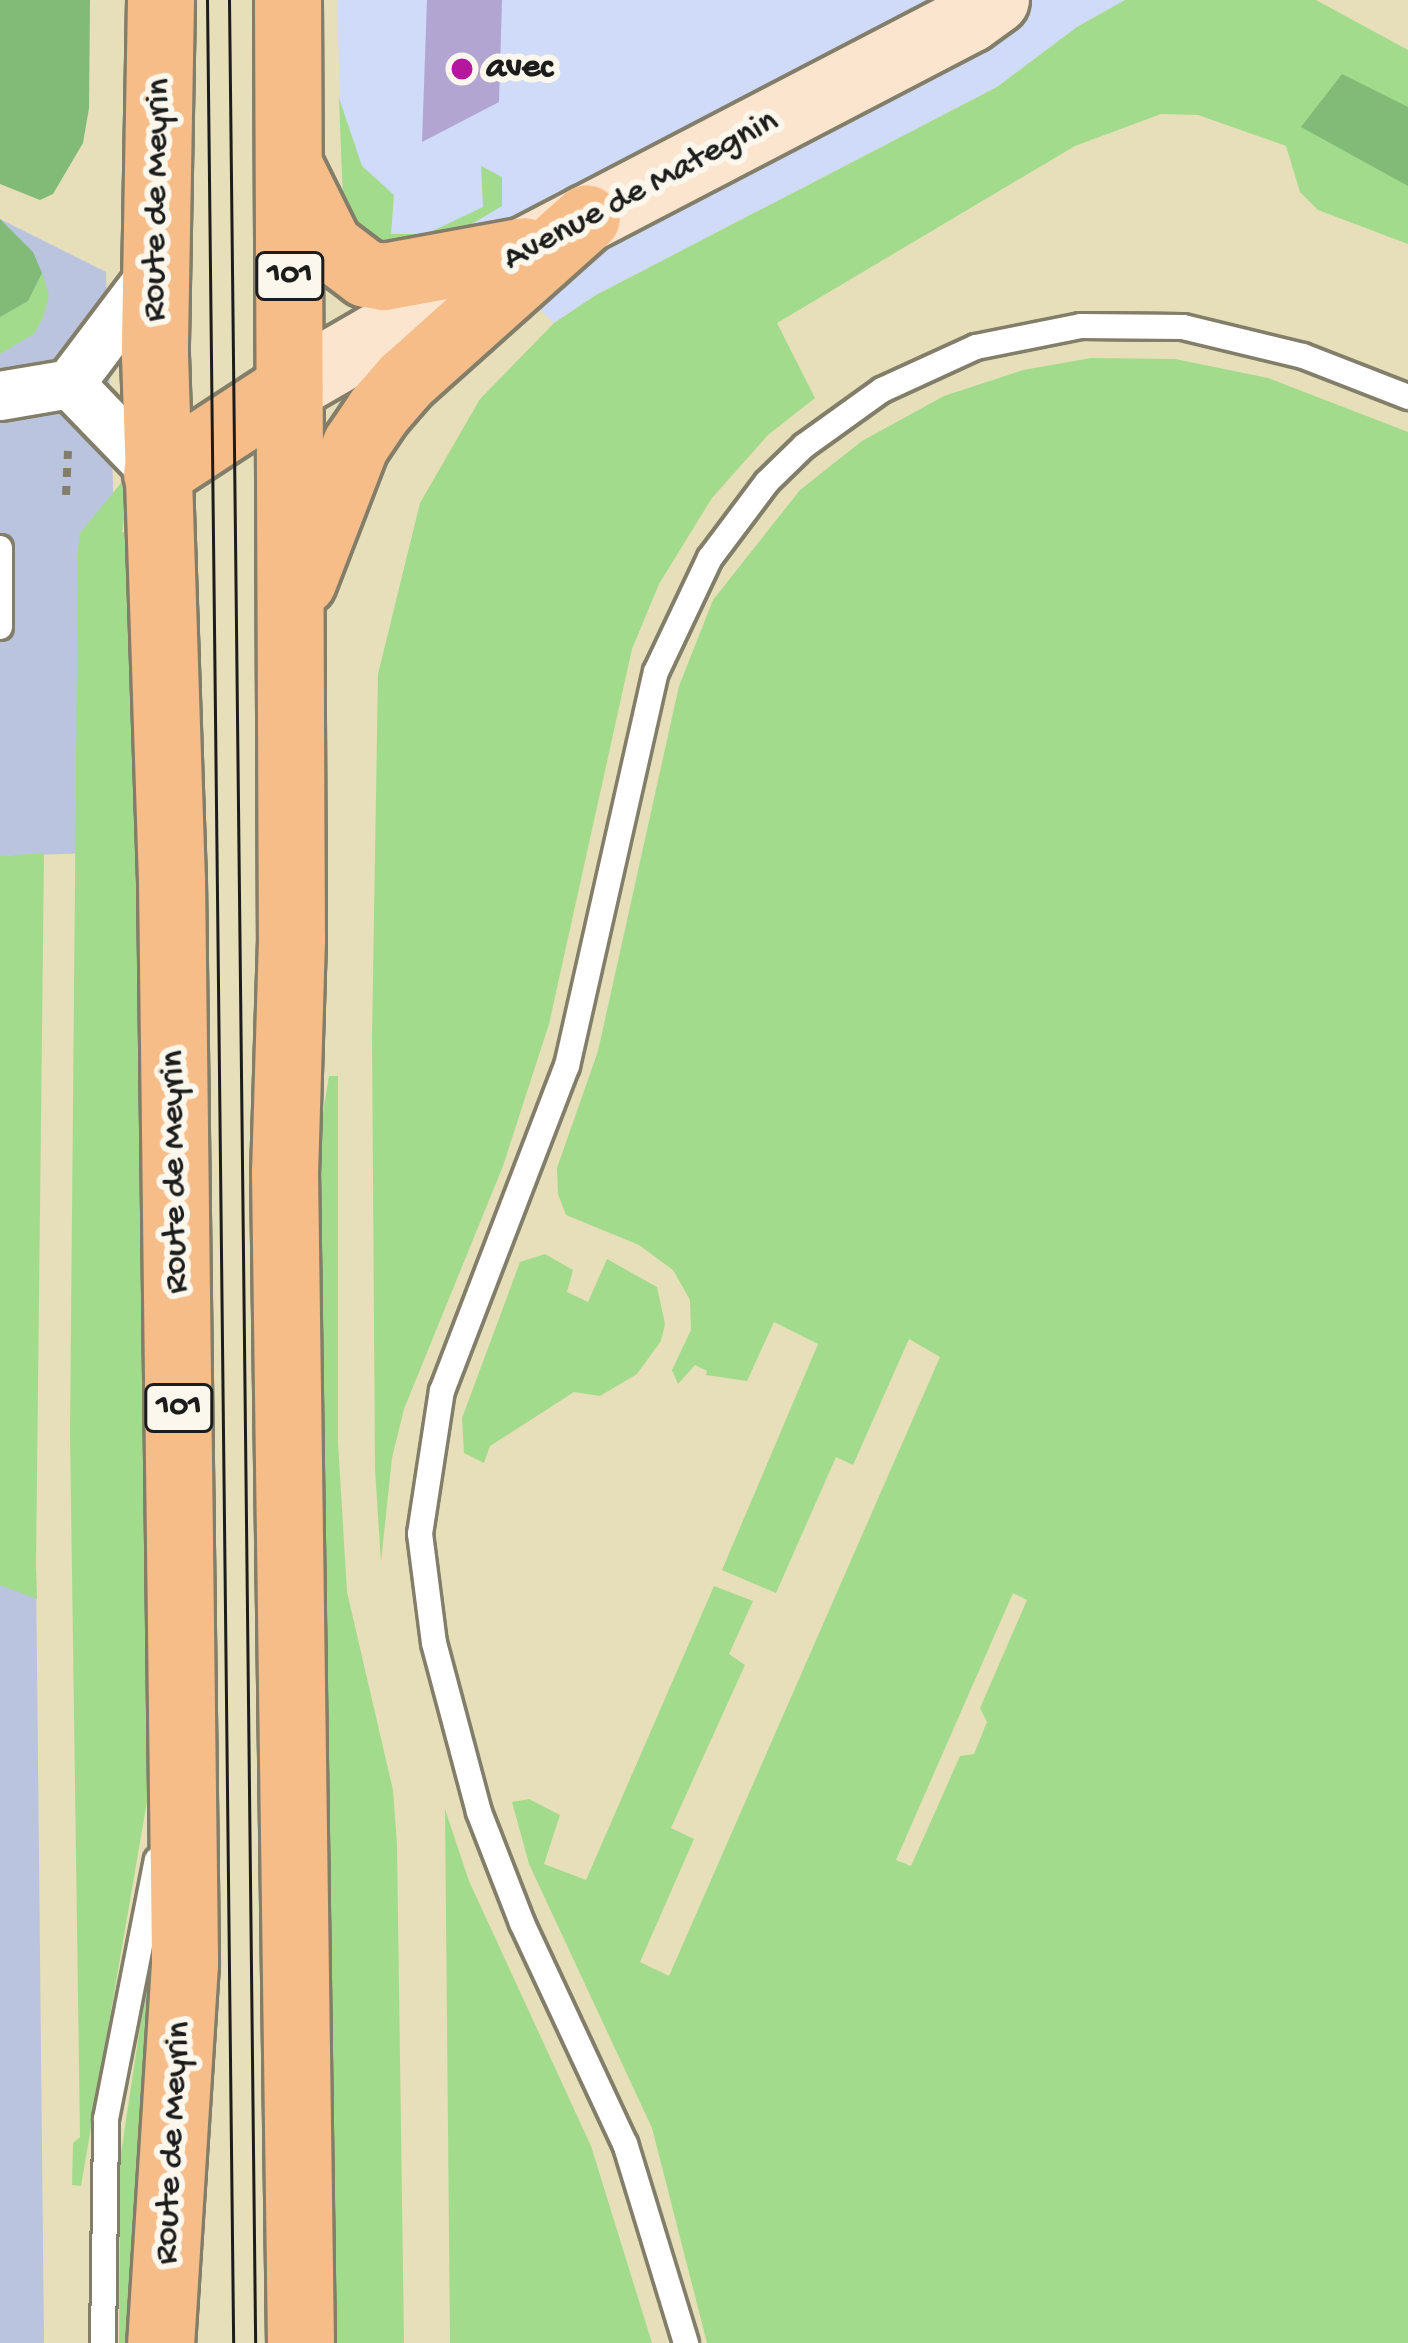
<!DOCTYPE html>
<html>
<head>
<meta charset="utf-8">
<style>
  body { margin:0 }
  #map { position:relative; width:1408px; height:2343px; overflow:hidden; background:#e7dfb9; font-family:"Gochi Hand",sans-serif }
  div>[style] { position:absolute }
  .built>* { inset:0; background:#d0daf9 }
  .industrial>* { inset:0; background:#bac4de }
  .green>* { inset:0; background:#a3db8c }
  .forest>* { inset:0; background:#82bb78 }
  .building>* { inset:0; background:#b2a5d1 }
  .path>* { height:8px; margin-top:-4px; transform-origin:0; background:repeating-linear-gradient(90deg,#827e6a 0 9px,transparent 0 18px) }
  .roads { filter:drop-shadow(3px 0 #827e6a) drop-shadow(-3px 0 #827e6a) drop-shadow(0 3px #827e6a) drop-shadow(0 -3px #827e6a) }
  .lane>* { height:24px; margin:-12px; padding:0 12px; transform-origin:12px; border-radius:12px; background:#fff }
  .street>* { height:48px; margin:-24px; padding:0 24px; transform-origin:24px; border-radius:24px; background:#fff }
  .secondary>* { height:66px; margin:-33px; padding:0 33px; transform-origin:33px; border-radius:33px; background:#fce5cf }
  .primary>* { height:66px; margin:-33px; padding:0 33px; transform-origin:33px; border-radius:33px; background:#f7bd88 }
  .tram>* { height:3px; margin:-1.5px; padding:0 1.5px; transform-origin:1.5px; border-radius:1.5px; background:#1c1c1c }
  .dots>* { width:33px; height:33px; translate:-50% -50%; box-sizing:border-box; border:6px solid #fbf7ec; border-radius:50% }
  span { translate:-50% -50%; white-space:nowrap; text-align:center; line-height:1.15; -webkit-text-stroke:12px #fbf7ec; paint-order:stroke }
  .shield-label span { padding:3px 9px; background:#fbf7ec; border:3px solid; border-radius:9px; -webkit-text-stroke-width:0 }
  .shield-label { font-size:33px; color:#1c1c1c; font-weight:700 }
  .poi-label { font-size:36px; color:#1c1c1c; font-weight:700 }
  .left { translate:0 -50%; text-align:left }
  .street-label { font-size:36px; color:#1c1c1c }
</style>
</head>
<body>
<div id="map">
  <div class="built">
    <div style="clip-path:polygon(337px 0,1125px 0,1077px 27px,997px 87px,596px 295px,554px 323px,460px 231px,390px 247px,343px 200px)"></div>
  </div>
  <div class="industrial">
    <div style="clip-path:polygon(0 219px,106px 272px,125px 852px,0 856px)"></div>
    <div style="clip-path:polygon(0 1424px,36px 1566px,44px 2343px,0 2343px)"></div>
  </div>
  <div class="green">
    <div style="clip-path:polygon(1125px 0,1316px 0,1408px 50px,1408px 244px,1318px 210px,1300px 192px,1286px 146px,1198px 115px,1161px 114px,1075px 146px,777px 323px,815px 398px,768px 435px,712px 498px,659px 584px,632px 649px,549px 1024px,503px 1166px,404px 1409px,392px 1458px,381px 1562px,375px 1469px,372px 1036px,378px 674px,420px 503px,480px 399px,554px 323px,596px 295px,997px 87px,1077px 27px)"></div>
    <div style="clip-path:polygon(339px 98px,362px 166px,394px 195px,391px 234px,426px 234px,483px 207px,481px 166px,502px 177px,502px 206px,460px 231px,390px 247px,367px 236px,352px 221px,343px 200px)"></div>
    <div style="clip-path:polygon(42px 273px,49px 295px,43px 318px,34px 334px,0 354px,0 317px,28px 301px)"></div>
    <div style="clip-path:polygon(evenodd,1091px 358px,1175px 359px,1268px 378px,1408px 432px,1408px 2343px,707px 2343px,652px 2128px,529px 1864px,512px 1802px,529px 1799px,560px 1815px,544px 1864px,586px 1880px,714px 1586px,753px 1601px,729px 1654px,745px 1665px,671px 1828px,694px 1839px,640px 1962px,669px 1976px,940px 1357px,909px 1339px,853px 1465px,836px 1457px,776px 1593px,722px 1570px,818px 1344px,774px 1322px,747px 1381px,706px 1375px,707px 1371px,695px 1365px,678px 1384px,672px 1370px,691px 1330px,690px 1300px,673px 1270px,639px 1245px,566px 1215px,558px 1194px,557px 1168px,598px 1051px,679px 686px,713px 600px,800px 490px,862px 441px,944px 396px,1023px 370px,1091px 358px,1013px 1593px,1027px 1600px,980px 1708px,987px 1722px,974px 1754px,960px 1756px,911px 1866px,896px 1860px,1013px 1593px)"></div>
    <div style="clip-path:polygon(121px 483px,131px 513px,125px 513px,122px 532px,134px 533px,148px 851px,151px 1778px,81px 2186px,72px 2185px,73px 2143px,80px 2137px,70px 1434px,78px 549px,80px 533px)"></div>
    <div style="clip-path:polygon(44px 853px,36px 1566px,37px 1599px,0 1585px,0 856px)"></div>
    <div style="clip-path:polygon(329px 1076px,338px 1076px,338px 1442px,347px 1592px,393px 1790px,397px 1844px,404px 2343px,324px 2343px,311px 1185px)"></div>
    <div style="clip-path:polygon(545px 1254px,573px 1270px,567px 1292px,588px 1302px,607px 1259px,657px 1287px,665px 1324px,661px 1341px,637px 1374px,600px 1396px,574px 1392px,490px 1446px,484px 1463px,464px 1453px,462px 1418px,520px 1262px)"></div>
    <div style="clip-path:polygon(445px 1809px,469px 1881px,591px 2146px,652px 2343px,450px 2343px)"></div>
    <div style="clip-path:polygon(158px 1945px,134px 2343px,119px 2343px,120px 2160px,152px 1947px)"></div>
  </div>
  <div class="forest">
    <div style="clip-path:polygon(0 0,90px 0,89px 108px,83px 143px,53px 194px,40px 200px,0 184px)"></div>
    <div style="clip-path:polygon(1342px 74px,1408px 107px,1408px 186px,1301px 127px)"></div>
    <div style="clip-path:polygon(0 219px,33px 252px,42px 273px,28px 301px,0 317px)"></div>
  </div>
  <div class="building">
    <div style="clip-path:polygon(427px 0,502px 0,499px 102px,422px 142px)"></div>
  </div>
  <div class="path">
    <div style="left:66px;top:495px;width:44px;rotate:-87.4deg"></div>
  </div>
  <div class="roads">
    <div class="lane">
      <div style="left:0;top:548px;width:79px;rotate:90deg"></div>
      <div style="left:103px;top:2343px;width:224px;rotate:-89.2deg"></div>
      <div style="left:106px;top:2119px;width:264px;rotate:-78.9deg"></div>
      <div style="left:686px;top:2343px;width:208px;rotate:-107deg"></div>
      <div style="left:625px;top:2144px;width:244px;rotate:-115deg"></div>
      <div style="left:522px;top:1923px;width:119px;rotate:-111.2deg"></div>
      <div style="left:479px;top:1812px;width:175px;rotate:-104.9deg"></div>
      <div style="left:434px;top:1643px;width:110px;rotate:-97.3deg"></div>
      <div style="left:420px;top:1534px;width:145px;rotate:-81.3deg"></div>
      <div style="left:442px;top:1391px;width:348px;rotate:-69deg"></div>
      <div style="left:567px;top:1066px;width:404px;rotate:-77.3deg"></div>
      <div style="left:656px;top:672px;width:126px;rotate:-64.7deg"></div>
      <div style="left:710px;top:558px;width:95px;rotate:-53.1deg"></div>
      <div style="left:767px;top:482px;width:52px;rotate:-44.2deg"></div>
      <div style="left:804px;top:446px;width:96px;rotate:-35.7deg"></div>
      <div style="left:882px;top:390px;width:103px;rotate:-24.6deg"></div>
      <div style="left:976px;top:347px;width:107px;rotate:-11.3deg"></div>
      <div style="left:1081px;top:326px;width:102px;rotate:0.6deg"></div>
      <div style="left:1183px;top:327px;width:123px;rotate:13.6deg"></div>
      <div style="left:1303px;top:356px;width:113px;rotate:21.3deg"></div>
    </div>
    <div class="street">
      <div style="left:70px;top:384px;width:125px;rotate:46deg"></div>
      <div style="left:0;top:396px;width:71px;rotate:-9.7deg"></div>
      <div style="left:70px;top:384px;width:141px;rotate:-53deg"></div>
    </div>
    <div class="secondary">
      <div style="left:289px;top:388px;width:273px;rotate:-30.1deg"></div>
      <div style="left:525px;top:251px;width:502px;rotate:-27.54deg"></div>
      <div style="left:970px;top:19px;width:32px;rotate:-36deg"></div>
    </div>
    <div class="primary">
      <div style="left:161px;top:0;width:355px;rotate:91deg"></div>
      <div style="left:155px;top:355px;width:525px;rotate:88.15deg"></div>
      <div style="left:172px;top:880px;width:1084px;rotate:89.31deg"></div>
      <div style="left:185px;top:1964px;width:380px;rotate:93.6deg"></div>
      <div style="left:288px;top:0;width:939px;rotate:89.76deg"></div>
      <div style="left:292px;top:939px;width:232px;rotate:91.7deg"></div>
      <div style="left:285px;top:1171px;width:1172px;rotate:89.22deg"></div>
      <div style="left:293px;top:173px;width:81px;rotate:63.7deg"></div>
      <div style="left:329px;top:246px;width:46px;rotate:37.1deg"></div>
      <div style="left:366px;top:274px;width:18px;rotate:9deg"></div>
      <div style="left:384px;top:277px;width:143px;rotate:-10.4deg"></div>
      <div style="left:157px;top:474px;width:158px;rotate:-33.1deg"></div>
      <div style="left:303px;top:582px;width:147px;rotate:-68.9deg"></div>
      <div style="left:356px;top:445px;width:41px;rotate:-55.9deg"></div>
      <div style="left:379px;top:411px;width:40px;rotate:-49deg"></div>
      <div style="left:405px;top:381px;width:244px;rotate:-41.8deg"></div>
    </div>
  </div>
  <div class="tram">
    <div style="left:207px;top:0;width:2343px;rotate:89.36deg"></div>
    <div style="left:229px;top:0;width:2343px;rotate:89.36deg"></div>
  </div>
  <div class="dots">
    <div style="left:462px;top:69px;background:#b5179e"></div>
  </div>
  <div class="shield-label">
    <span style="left:290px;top:276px">101</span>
    <span style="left:179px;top:1408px">101</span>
  </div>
  <div class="poi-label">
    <span class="left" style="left:486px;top:69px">avec</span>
  </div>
  <div class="street-label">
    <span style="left:641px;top:191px;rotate:-28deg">Avenue de Mategnin</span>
    <span style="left:158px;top:200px;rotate:-89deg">Route de Meyrin</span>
    <span style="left:176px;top:1172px;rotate:-91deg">Route de Meyrin</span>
    <span style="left:174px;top:2143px;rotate:-87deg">Route de Meyrin</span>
  </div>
</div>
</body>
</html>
